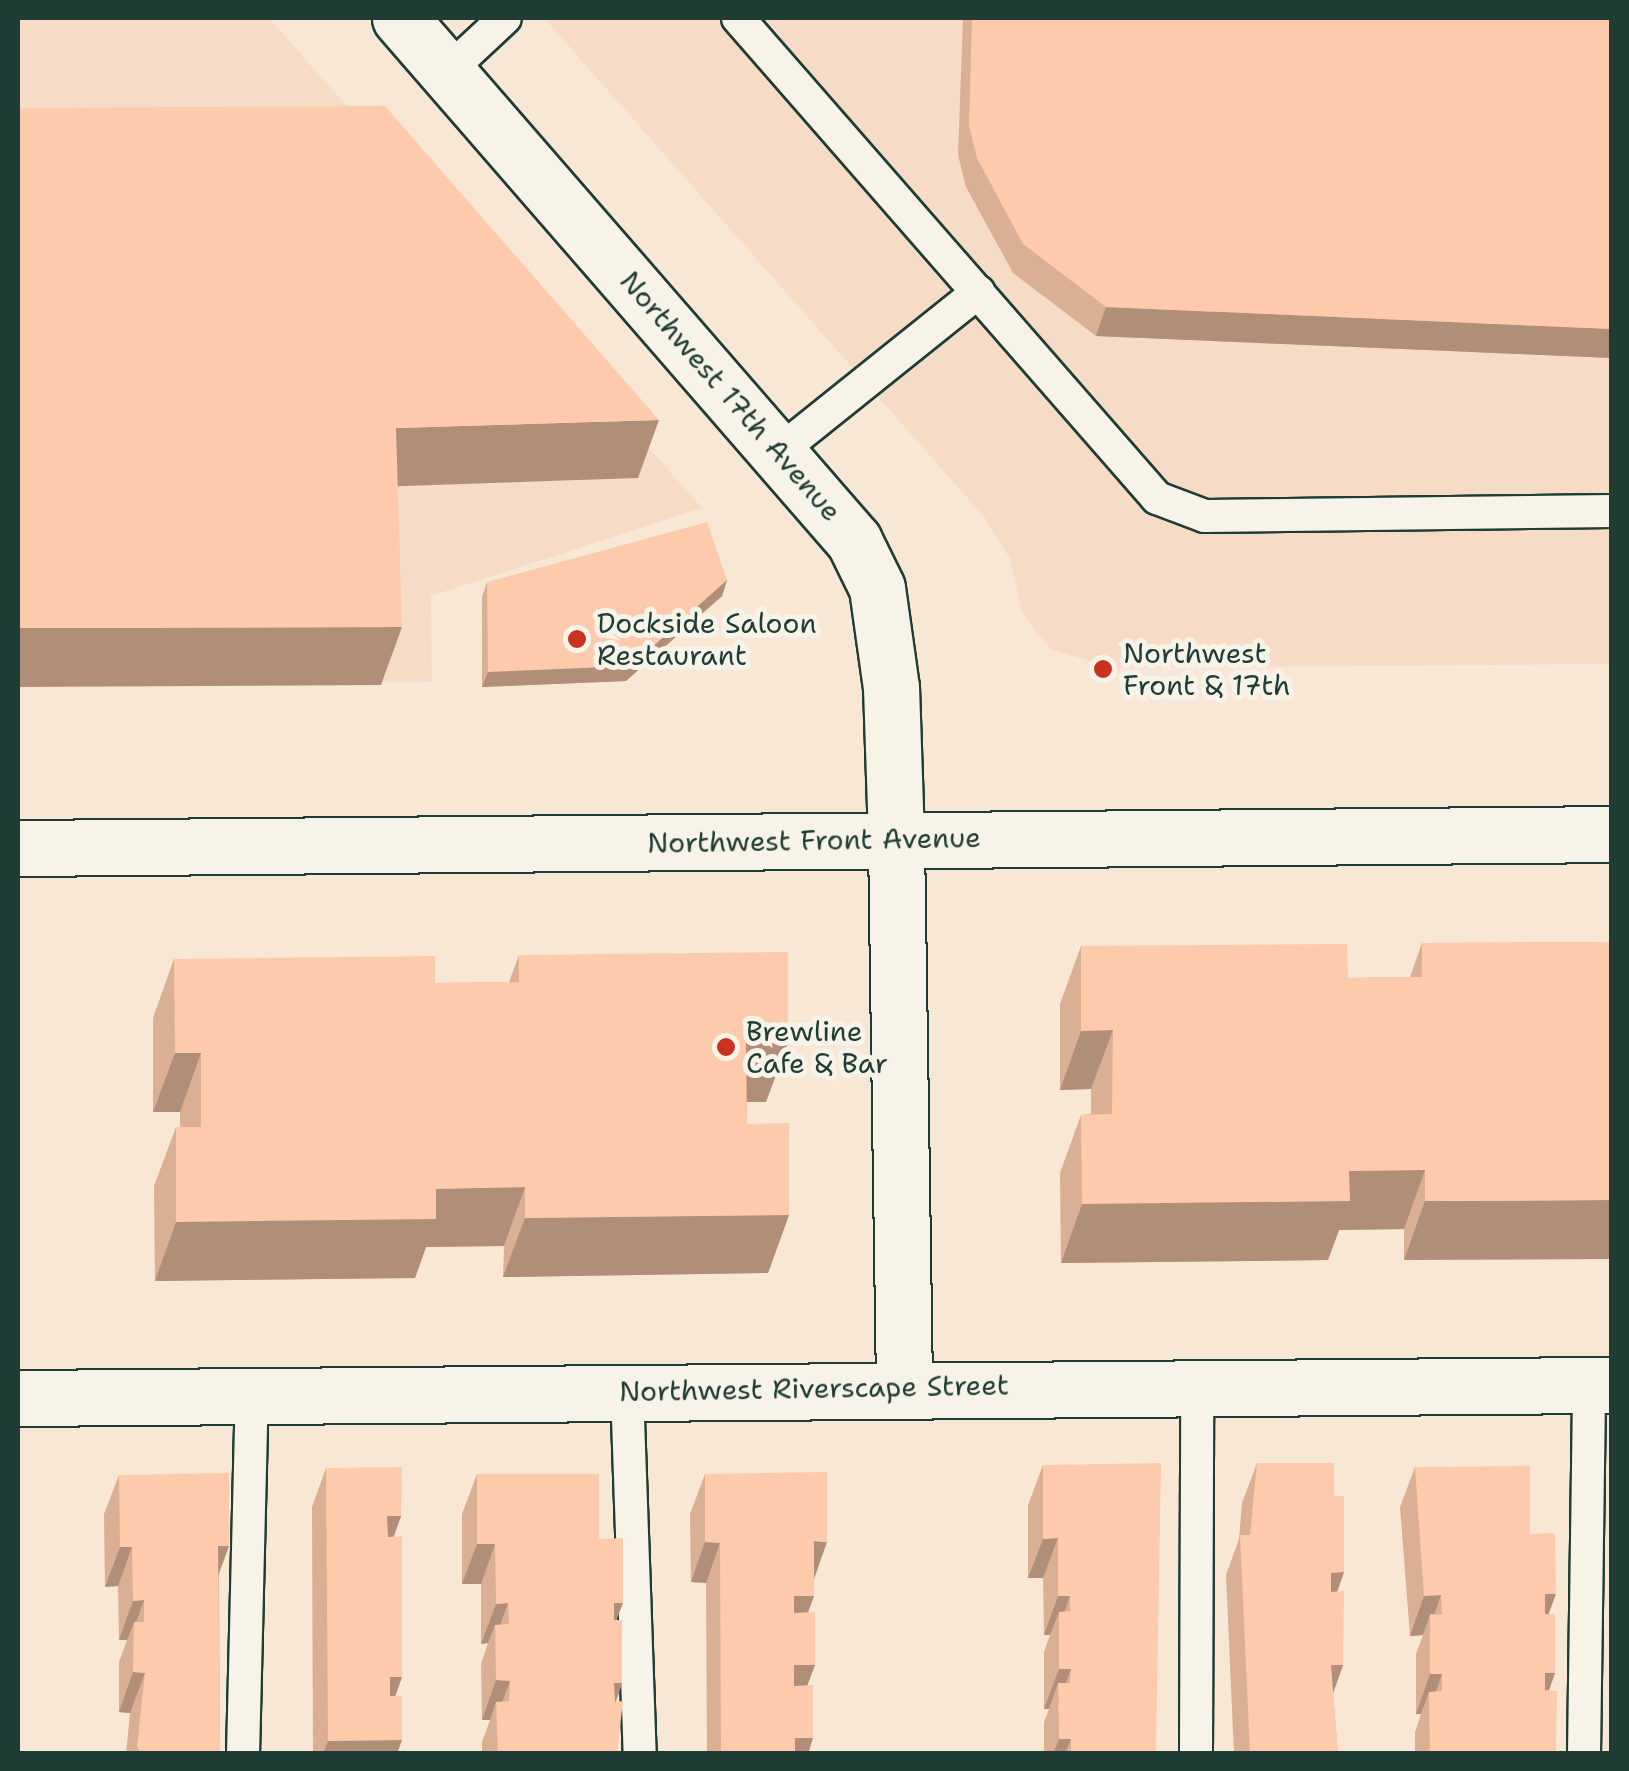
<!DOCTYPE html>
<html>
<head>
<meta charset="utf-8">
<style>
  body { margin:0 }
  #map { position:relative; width:1629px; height:1771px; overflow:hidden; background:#f9e7d6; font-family:"Shantell Sans",sans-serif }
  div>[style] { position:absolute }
  .built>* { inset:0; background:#f6dcc6 }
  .roads { filter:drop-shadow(2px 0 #1f3d34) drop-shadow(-2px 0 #1f3d34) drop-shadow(0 2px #1f3d34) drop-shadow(0 -2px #1f3d34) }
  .lane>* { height:32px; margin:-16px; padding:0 16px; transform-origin:16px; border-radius:16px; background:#f7f3e8 }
  .street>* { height:55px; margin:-27.5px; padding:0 27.5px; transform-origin:27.5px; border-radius:27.5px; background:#f7f3e8 }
  .secondary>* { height:55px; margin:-27.5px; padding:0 27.5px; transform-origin:27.5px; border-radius:27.5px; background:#f7f3e8 }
  .wall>* { inset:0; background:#daaf94 }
  .shaded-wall>* { inset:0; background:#b18e78 }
  .building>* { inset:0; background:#fdcbac }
  .dots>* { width:28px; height:28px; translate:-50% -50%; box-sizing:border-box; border:5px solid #f7f3e8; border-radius:50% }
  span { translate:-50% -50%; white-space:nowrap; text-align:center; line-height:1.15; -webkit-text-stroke:10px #f7f3e8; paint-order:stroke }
  .street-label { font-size:28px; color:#1f3d34 }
  .poi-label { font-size:28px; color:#1f3d34 }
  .left { translate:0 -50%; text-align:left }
  .frame { position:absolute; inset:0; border:20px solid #1f3d34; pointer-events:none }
</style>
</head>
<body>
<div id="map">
  <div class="built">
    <div style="clip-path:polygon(18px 18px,269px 18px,702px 508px,431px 596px,432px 682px,18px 686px)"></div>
    <div style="clip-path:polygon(544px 18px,1611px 18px,1611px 664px,1113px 668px,1050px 649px,1022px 613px,1010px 559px,985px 518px)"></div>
  </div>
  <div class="roads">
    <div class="lane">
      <div style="left:738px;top:18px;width:637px;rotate:48.88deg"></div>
      <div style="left:1157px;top:498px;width:51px;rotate:20.6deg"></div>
      <div style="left:1205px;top:516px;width:407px;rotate:-0.7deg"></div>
      <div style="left:447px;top:72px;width:79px;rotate:-43deg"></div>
      <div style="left:781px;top:450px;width:253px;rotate:-38.7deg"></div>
      <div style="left:627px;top:1390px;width:364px;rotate:88deg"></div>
      <div style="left:243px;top:1754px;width:360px;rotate:-88.6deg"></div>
      <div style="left:1196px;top:1754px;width:370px;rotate:-89.8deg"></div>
      <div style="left:1584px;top:1754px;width:369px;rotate:-89.2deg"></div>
    </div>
    <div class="street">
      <div style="left:896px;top:840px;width:546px;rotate:89.16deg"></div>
      <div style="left:18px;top:1398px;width:1594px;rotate:-0.47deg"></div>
    </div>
    <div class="secondary">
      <div style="left:400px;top:18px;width:693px;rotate:49.04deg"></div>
      <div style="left:854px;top:541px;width:52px;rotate:63.9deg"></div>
      <div style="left:877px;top:588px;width:100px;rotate:82deg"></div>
      <div style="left:891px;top:687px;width:153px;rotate:88.1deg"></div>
      <div style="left:18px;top:848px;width:1594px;rotate:-0.5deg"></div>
    </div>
  </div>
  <div class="wall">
    <div style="clip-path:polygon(963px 18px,1612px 18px,1612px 358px,1096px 336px,1013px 273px,966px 187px,958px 155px)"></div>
    <div style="clip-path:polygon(727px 580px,722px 596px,626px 681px,482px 687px,482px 597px,487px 582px)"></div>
    <div style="clip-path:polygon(1612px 942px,1404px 1260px,1404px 1229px,1339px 1230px,1328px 1260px,1061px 1263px,1060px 1173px,1081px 1115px,1091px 1114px,1091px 1089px,1060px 1090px,1060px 1004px,1081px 946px,1348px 978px,1410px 977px,1422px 943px)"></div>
    <div style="clip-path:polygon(519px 955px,766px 1102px,747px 1102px,747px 1124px,789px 1215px,768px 1273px,503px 1277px,504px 1246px,426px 1247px,415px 1278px,155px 1281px,154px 1186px,176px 1127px,180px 1127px,180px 1112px,153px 1112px,153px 1018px,174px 959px,435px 983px,509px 982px)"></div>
    <div style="clip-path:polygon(1257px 1463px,1334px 1496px,1344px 1572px,1337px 1592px,1343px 1665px,1333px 1693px,1338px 1754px,1234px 1754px,1226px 1575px,1239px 1539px,1242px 1503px)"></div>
    <div style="clip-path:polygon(1043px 1465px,1156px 1754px,1044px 1754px,1044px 1722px,1049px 1709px,1044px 1709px,1044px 1652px,1050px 1635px,1044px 1635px,1043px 1578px,1028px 1578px,1028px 1505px)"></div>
    <div style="clip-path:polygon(1415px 1467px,1530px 1534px,1549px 1614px,1555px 1673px,1549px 1690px,1556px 1754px,1415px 1754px,1415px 1732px,1421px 1714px,1416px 1714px,1416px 1654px,1423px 1635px,1410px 1636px,1400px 1507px)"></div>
    <div style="clip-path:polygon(326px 1468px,401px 1516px,394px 1536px,402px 1677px,395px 1696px,397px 1754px,313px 1754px,312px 1507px)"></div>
    <div style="clip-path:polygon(477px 1474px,599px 1539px,616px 1620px,622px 1683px,616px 1702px,617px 1754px,482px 1754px,482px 1742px,490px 1720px,482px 1720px,481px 1664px,488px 1643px,481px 1644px,481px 1584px,462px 1584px,462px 1514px)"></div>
    <div style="clip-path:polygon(705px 1474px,814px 1579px,814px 1596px,808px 1613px,815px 1665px,807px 1685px,808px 1754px,707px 1754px,706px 1583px,691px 1582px,690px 1514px)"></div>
    <div style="clip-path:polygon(119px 1475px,229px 1546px,219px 1574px,220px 1754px,126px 1754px,130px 1713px,119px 1712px,119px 1662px,127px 1640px,119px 1640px,118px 1586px,105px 1587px,104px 1514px)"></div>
  </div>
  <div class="shaded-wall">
    <div style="clip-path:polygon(1106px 307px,1612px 329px,1612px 358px,1096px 336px)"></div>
    <div style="clip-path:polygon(659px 420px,638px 478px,375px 487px,396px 428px)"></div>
    <div style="clip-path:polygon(727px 580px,722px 596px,626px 681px,482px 687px,488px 672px)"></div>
    <div style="clip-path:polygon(402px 627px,381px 685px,18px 687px,18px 628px)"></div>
    <div style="clip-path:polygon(1113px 1030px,1091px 1089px,1060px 1090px,1081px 1031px)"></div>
    <div style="clip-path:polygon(746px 1043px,788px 1043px,766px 1102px,724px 1102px)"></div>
    <div style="clip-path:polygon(175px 1053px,201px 1053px,180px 1112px,153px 1112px)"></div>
    <div style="clip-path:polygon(1425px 1170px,1404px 1229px,1339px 1230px,1328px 1260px,1061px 1263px,1082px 1204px,1349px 1171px)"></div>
    <div style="clip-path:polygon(525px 1187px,504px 1246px,426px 1247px,415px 1278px,155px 1281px,176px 1222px,436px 1189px)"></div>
    <div style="clip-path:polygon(1612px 1200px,1612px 1259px,1404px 1260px,1425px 1201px)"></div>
    <div style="clip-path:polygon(789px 1215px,768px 1273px,503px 1277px,525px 1218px)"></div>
    <div style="clip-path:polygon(387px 1516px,401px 1516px,387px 1555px)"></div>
    <div style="clip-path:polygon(1058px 1538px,1043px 1578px,1028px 1578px,1043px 1539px)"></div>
    <div style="clip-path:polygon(814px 1541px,827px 1542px,813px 1582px)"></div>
    <div style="clip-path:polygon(705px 1542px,720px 1543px,706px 1583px,691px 1582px)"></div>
    <div style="clip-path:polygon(477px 1544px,495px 1544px,481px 1584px,462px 1584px)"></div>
    <div style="clip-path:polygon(218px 1546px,229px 1546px,214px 1586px)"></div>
    <div style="clip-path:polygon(120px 1547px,132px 1547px,118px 1586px,105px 1587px)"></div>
    <div style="clip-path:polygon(1344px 1572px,1330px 1612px,1331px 1573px)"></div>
    <div style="clip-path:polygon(1545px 1594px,1556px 1594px,1541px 1634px)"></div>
    <div style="clip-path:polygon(1441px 1595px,1430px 1626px,1430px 1614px,1423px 1635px,1410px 1636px,1424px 1596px)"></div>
    <div style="clip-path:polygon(794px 1596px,814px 1596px,799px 1636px,779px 1636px)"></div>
    <div style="clip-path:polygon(1058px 1596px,1070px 1596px,1059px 1627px,1059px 1612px,1050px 1635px,1044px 1635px)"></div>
    <div style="clip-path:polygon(144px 1600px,134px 1628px,134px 1622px,127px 1640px,119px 1640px,133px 1601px)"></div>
    <div style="clip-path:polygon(508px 1603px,495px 1639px,495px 1625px,488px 1643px,481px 1644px,496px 1604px)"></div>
    <div style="clip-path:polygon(614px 1603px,623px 1603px,608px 1642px)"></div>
    <div style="clip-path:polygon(794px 1665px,815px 1665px,800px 1705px,780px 1705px)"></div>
    <div style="clip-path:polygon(1331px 1665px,1343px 1665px,1329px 1705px)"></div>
    <div style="clip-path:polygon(1059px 1669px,1071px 1669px,1058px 1703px,1058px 1683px,1049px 1709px,1044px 1709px)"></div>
    <div style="clip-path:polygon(133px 1672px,145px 1673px,130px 1713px,119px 1712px)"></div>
    <div style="clip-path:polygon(1545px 1673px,1555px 1673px,1541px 1713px)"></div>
    <div style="clip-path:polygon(1430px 1674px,1442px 1674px,1430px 1709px,1429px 1692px,1421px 1714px,1416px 1714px)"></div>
    <div style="clip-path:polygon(390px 1677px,402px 1677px,388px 1717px)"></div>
    <div style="clip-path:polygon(496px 1680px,510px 1681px,497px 1716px,496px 1702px,490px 1720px,482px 1720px)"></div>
    <div style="clip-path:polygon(614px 1683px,622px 1683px,608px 1723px)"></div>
    <div style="clip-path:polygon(795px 1738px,813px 1738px,808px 1754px,789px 1754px)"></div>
    <div style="clip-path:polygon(1059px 1739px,1071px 1739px,1065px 1754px,1053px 1754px)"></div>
    <div style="clip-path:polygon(402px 1740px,397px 1754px,323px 1754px,328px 1741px)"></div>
  </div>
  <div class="building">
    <div style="clip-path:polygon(972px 18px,1612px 18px,1612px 329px,1106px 307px,1023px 244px,977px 158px,969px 126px)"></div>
    <div style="clip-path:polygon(385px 106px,659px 420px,396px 428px,402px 627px,18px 628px,18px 108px)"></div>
    <div style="clip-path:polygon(707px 522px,727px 580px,631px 666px,488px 672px,487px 582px)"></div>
    <div style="clip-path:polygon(1612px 942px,1612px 1200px,1425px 1201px,1425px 1170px,1349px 1171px,1350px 1201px,1082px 1204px,1081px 1115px,1112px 1114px,1113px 1030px,1081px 1031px,1081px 946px,1347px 944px,1348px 978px,1422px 977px,1422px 943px)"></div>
    <div style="clip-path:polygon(788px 952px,788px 1043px,746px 1043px,747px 1124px,789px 1123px,789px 1215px,525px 1218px,525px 1187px,436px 1189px,436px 1219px,176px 1222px,176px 1127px,201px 1127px,201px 1053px,175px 1053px,174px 959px,435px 956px,435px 983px,519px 982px,519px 955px)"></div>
    <div style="clip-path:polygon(1161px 1463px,1156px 1754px,1071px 1754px,1071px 1739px,1059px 1739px,1058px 1683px,1070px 1683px,1071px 1669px,1059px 1669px,1059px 1612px,1070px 1611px,1070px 1596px,1058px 1596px,1058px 1538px,1043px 1539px,1043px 1465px)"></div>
    <div style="clip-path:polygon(1257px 1463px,1334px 1463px,1334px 1496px,1344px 1496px,1344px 1572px,1331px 1573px,1331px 1592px,1344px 1591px,1343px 1665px,1331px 1665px,1338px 1754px,1250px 1754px,1240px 1535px,1250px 1535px)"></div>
    <div style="clip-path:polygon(1530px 1466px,1530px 1534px,1555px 1533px,1556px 1594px,1545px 1594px,1545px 1614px,1555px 1614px,1555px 1673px,1545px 1673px,1545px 1690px,1557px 1691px,1556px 1753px,1430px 1754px,1429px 1692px,1442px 1691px,1442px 1674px,1430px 1674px,1430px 1614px,1442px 1615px,1441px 1595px,1424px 1596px,1415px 1467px)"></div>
    <div style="clip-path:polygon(402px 1467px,401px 1516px,387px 1516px,388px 1537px,402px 1536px,402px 1677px,390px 1677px,390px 1696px,402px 1696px,402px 1740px,328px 1741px,326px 1468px)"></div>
    <div style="clip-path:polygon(827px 1472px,827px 1542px,814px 1541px,814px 1596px,794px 1596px,794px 1613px,815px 1612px,815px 1665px,794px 1665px,794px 1686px,813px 1685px,813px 1738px,795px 1738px,795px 1754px,721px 1754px,720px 1543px,705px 1542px,705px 1474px)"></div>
    <div style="clip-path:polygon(229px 1473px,229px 1546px,218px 1546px,220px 1754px,141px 1754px,137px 1746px,145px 1673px,133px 1672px,134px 1622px,144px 1622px,144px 1600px,133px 1601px,132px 1547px,120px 1547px,119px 1475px)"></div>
    <div style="clip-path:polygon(477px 1474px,599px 1474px,599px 1539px,623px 1538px,623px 1603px,614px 1603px,614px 1620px,622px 1620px,622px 1683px,614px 1683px,615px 1702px,623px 1701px,617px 1754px,498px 1754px,496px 1702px,509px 1701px,510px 1681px,496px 1680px,495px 1625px,509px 1624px,508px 1603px,496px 1604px,495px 1544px,477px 1544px)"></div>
  </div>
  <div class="dots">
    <div style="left:577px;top:639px;background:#c8321e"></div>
    <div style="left:1103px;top:669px;background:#c8321e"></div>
    <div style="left:726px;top:1047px;background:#c8321e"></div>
  </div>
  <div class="street-label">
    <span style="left:731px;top:396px;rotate:49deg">Northwest 17th Avenue</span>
    <span style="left:814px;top:840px;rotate:-1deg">Northwest Front Avenue</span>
    <span style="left:814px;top:1388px;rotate:-1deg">Northwest Riverscape Street</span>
  </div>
  <div class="poi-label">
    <span class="left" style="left:597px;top:639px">Dockside Saloon<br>Restaurant</span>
    <span class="left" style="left:1123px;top:669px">Northwest<br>Front &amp; 17th</span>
    <span class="left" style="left:746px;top:1047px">Brewline<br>Cafe &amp; Bar</span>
  </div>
  <div class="frame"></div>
</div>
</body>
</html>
